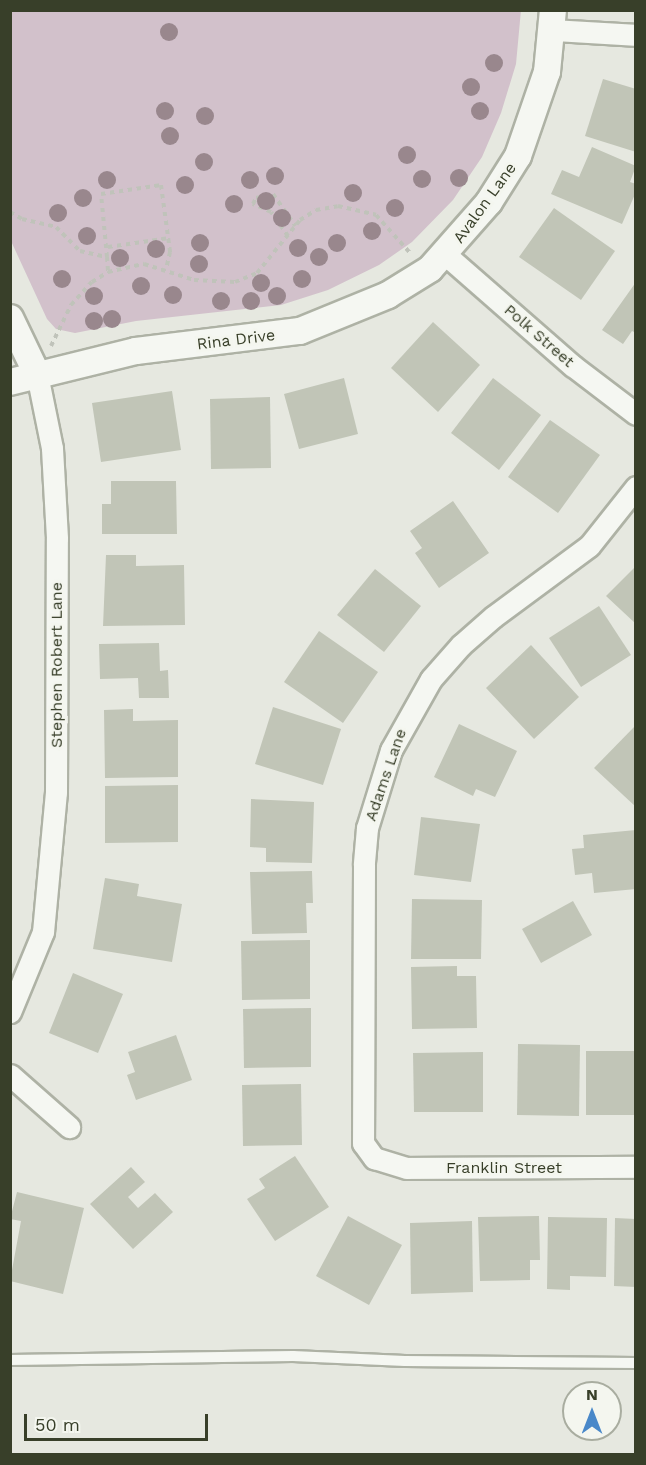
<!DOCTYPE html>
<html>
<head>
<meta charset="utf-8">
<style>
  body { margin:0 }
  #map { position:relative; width:646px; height:1465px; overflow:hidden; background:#e6e8e0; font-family:"Work Sans",sans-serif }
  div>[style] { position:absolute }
  .green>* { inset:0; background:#d2c1cb }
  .building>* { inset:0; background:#c1c5b7 }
  .path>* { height:4px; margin-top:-2px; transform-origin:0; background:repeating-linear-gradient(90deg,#c0c3ba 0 4.5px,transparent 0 9px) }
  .roads { filter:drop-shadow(2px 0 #aeb2a5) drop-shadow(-2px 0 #aeb2a5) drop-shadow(0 2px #aeb2a5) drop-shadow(0 -2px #aeb2a5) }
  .service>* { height:10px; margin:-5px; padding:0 5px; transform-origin:5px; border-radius:5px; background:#f5f7f2 }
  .minor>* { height:21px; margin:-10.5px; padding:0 10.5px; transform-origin:10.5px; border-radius:10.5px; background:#f5f7f2 }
  .tertiary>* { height:26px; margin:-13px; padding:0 13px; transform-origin:13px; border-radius:13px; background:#f5f7f2 }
  .trees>* { width:18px; height:18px; margin:-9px; border-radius:50%; background:#99878d }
  span { translate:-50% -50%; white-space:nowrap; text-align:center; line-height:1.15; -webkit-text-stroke:6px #f4f6ef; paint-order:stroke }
  .street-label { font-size:16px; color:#383f29 }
  .frame { position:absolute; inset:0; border:12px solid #383f29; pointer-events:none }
  .north { position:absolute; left:562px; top:1381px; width:60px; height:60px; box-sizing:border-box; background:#f4f6ef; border:2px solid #a9ada0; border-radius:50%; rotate:0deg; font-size:16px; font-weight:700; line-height:24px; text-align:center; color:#383f29 }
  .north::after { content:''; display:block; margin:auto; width:21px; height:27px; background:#4988c9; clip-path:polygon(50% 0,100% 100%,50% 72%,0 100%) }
  .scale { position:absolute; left:24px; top:1414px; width:184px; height:27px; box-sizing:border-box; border:3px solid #383f29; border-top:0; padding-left:8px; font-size:18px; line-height:21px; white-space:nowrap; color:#383f29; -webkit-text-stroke:4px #f4f6ef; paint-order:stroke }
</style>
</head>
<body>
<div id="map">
  <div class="green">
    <div style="clip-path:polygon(521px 10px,516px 64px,501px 113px,482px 157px,453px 200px,412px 242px,379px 265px,328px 290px,281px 305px,136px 321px,75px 333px,56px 329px,47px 319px,11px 241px,11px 11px)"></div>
  </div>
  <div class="building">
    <div style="clip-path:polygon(603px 79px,636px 89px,636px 152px,585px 136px)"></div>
    <div style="clip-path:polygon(592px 147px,636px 166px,630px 182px,636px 184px,636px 192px,622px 224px,551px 194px,562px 170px,579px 177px)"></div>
    <div style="clip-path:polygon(554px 208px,615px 251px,581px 300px,519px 257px)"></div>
    <div style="clip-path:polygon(636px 282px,636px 333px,632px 331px,623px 344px,602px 330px)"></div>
    <div style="clip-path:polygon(433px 322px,480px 365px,438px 412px,391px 368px)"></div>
    <div style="clip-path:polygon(344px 378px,358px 434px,299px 449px,284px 394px)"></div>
    <div style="clip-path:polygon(493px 378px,541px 415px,499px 470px,451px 433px)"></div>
    <div style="clip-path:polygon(172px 391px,181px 450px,101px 462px,92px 403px)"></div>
    <div style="clip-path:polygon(270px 397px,271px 468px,211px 469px,210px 399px)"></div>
    <div style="clip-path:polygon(550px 420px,600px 455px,558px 513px,508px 477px)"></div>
    <div style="clip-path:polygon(111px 481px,176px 481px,177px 534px,102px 534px,102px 504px,111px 504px)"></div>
    <div style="clip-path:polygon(453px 501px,489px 553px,439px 588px,415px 553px,422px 548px,410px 531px)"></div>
    <div style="clip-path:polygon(106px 555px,136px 555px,136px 566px,184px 565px,185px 625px,103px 626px)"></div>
    <div style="clip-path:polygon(636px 566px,636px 624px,606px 596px)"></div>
    <div style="clip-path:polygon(375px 569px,421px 606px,384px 652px,337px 615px)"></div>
    <div style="clip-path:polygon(599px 606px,631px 655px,581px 687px,549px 638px)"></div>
    <div style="clip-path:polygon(319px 631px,378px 672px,343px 723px,284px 682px)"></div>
    <div style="clip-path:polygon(159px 643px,160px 671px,168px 670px,169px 698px,139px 698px,138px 678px,100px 679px,99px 644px)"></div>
    <div style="clip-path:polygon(531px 645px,579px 697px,534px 739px,486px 688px)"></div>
    <div style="clip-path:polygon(273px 707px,341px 729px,323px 785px,255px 764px)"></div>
    <div style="clip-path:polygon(133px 709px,133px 721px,178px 720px,178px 777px,105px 778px,104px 710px)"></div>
    <div style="clip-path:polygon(459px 724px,517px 751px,495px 797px,476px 789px,473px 796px,434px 777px)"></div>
    <div style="clip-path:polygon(636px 725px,636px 807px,594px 768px)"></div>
    <div style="clip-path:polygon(178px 785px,178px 842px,105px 843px,105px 786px)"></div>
    <div style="clip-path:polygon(251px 799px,314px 802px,312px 863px,266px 862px,266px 848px,250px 847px)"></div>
    <div style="clip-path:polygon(421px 817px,480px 824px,471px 882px,414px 875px)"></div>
    <div style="clip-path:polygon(636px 830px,636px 889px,594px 893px,592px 873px,575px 875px,572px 849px,584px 848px,583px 835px)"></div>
    <div style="clip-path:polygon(312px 871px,313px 903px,306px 903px,307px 933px,252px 934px,250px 872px)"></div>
    <div style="clip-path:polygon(105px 878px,139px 884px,137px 896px,182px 904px,172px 962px,93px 949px)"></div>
    <div style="clip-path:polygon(412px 899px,482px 900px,481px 959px,411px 959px)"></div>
    <div style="clip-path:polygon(573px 901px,592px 935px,541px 963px,522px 929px)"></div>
    <div style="clip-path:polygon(310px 940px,310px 999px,242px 1000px,241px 941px)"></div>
    <div style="clip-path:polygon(457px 966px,457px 976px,476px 976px,477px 1028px,412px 1029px,411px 967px)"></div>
    <div style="clip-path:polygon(73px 973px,123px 994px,98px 1053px,49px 1033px)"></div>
    <div style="clip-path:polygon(311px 1008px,311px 1067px,244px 1068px,243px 1009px)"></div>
    <div style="clip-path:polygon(176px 1035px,192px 1080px,136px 1100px,127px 1075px,135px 1072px,128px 1052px)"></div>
    <div style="clip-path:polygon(518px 1044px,580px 1045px,579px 1116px,517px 1115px)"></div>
    <div style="clip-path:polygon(586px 1051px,636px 1051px,636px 1115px,586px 1115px)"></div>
    <div style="clip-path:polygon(483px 1052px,483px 1112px,414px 1112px,413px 1053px)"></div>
    <div style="clip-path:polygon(301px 1084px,302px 1145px,243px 1146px,242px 1085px)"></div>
    <div style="clip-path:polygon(295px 1156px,329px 1207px,275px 1241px,247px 1199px,265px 1188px,259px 1179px)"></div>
    <div style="clip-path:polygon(131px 1167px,145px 1182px,128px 1197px,138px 1208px,155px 1193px,173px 1212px,133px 1249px,90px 1204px)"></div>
    <div style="clip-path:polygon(17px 1192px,84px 1208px,63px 1294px,10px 1281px,21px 1221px,10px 1219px)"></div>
    <div style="clip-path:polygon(348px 1216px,402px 1245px,369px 1305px,316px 1276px)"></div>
    <div style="clip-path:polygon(539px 1216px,540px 1260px,530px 1260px,530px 1280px,480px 1281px,478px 1217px)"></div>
    <div style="clip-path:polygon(548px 1217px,607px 1218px,606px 1277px,570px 1276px,570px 1290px,547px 1289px)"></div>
    <div style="clip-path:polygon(615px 1218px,636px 1219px,636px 1287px,614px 1286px)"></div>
    <div style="clip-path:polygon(472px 1221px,473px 1292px,411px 1294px,410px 1223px)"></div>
  </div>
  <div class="path">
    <div style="left:10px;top:212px;width:14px;rotate:30deg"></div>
    <div style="left:22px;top:219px;width:35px;rotate:13deg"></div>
    <div style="left:56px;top:227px;width:34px;rotate:45deg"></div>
    <div style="left:80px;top:251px;width:28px;rotate:13deg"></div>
    <div style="left:107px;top:257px;width:15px;rotate:86deg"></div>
    <div style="left:288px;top:236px;width:29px;rotate:-125deg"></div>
    <div style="left:271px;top:212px;width:20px;rotate:-156deg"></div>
    <div style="left:253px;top:204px;width:7px;rotate:-63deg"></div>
    <div style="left:256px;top:198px;width:17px;rotate:-13deg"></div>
    <div style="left:273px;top:194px;width:39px;rotate:55deg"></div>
    <div style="left:108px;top:247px;width:62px;rotate:-8.4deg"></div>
    <div style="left:107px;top:257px;width:63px;rotate:-95.4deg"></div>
    <div style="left:101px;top:194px;width:61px;rotate:-8.5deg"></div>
    <div style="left:161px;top:185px;width:68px;rotate:82.3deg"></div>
    <div style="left:170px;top:252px;width:17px;rotate:103deg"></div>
    <div style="left:51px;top:346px;width:46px;rotate:-64deg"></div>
    <div style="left:71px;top:305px;width:31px;rotate:-48deg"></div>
    <div style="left:92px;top:282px;width:19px;rotate:-32deg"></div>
    <div style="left:108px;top:272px;width:37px;rotate:-13deg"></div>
    <div style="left:144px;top:264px;width:52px;rotate:17.7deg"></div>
    <div style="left:194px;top:280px;width:41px;rotate:2.8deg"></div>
    <div style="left:235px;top:282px;width:24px;rotate:-22deg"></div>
    <div style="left:257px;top:273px;width:68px;rotate:-50.9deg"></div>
    <div style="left:300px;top:220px;width:19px;rotate:-32deg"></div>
    <div style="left:316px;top:210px;width:22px;rotate:-10deg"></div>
    <div style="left:338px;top:206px;width:39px;rotate:13deg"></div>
    <div style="left:376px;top:215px;width:52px;rotate:48.1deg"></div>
  </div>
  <div class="roads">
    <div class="service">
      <div style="left:10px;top:1360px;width:283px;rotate:-0.8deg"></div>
      <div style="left:293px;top:1356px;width:112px;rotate:2.6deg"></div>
      <div style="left:405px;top:1361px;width:231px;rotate:0.5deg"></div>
    </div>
    <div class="minor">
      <div style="left:553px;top:30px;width:83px;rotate:3.4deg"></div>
      <div style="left:446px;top:255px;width:169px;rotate:41.2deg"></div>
      <div style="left:573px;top:366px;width:79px;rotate:37.3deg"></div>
      <div style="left:636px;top:487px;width:75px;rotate:128.5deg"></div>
      <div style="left:589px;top:546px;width:119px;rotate:143.5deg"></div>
      <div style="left:493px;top:617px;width:43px;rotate:138.8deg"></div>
      <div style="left:461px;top:645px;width:45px;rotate:131.4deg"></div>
      <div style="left:431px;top:679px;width:81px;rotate:119.4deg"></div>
      <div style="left:391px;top:750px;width:82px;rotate:107.1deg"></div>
      <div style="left:367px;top:828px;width:37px;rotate:95deg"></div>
      <div style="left:364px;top:865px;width:278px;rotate:90.2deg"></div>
      <div style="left:363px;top:1143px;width:19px;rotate:54deg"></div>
      <div style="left:374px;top:1158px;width:34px;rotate:17deg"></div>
      <div style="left:407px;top:1168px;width:229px;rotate:-0.3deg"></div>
      <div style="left:10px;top:1012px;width:87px;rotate:-67.6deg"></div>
      <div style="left:43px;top:932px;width:141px;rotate:-84.7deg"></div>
      <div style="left:56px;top:792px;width:254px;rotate:-89.8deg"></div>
      <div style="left:57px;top:538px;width:90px;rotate:-93.2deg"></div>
      <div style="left:52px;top:448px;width:76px;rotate:-101.5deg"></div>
      <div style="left:10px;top:1075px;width:79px;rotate:41.4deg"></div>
    </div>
    <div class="tertiary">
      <div style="left:10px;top:318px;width:62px;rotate:64.3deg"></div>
      <div style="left:10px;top:382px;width:130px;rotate:-13.8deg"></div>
      <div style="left:136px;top:351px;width:165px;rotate:-7deg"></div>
      <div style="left:300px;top:331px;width:95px;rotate:-22.2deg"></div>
      <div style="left:388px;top:295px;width:49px;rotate:-31.8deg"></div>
      <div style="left:430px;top:269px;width:89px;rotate:-48.6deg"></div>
      <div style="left:489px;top:202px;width:54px;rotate:-57.8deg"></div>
      <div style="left:518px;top:156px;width:89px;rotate:-71deg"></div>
      <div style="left:547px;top:72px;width:62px;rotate:-84.5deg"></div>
    </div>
  </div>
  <div class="trees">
    <div style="left:169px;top:32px"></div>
    <div style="left:494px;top:63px"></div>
    <div style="left:471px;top:87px"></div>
    <div style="left:165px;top:111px"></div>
    <div style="left:480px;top:111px"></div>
    <div style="left:205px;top:116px"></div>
    <div style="left:170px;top:136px"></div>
    <div style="left:407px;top:155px"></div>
    <div style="left:204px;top:162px"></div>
    <div style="left:275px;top:176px"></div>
    <div style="left:459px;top:178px"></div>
    <div style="left:422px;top:179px"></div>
    <div style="left:107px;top:180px"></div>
    <div style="left:250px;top:180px"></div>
    <div style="left:185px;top:185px"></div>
    <div style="left:353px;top:193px"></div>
    <div style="left:83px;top:198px"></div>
    <div style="left:266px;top:201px"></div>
    <div style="left:234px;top:204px"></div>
    <div style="left:395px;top:208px"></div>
    <div style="left:58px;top:213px"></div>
    <div style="left:282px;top:218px"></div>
    <div style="left:372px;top:231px"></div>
    <div style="left:87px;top:236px"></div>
    <div style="left:200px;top:243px"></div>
    <div style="left:337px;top:243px"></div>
    <div style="left:298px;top:248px"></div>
    <div style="left:156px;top:249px"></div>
    <div style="left:319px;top:257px"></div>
    <div style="left:120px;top:258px"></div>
    <div style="left:199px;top:264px"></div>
    <div style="left:62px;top:279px"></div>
    <div style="left:302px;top:279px"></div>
    <div style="left:261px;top:283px"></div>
    <div style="left:141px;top:286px"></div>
    <div style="left:173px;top:295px"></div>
    <div style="left:94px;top:296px"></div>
    <div style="left:277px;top:296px"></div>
    <div style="left:221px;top:301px"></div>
    <div style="left:251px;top:301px"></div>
    <div style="left:112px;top:319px"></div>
    <div style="left:94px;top:321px"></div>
  </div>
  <div class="street-label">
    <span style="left:485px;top:203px;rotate:-54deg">Avalon Lane</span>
    <span style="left:539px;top:336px;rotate:41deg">Polk Street</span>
    <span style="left:236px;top:340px;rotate:-7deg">Rina Drive</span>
    <span style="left:57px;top:665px;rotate:-90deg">Stephen Robert Lane</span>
    <span style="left:386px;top:775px;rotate:-71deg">Adams Lane</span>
    <span style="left:504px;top:1168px">Franklin Street</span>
  </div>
  <div class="frame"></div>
  <div class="north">N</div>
  <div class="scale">50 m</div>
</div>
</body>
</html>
